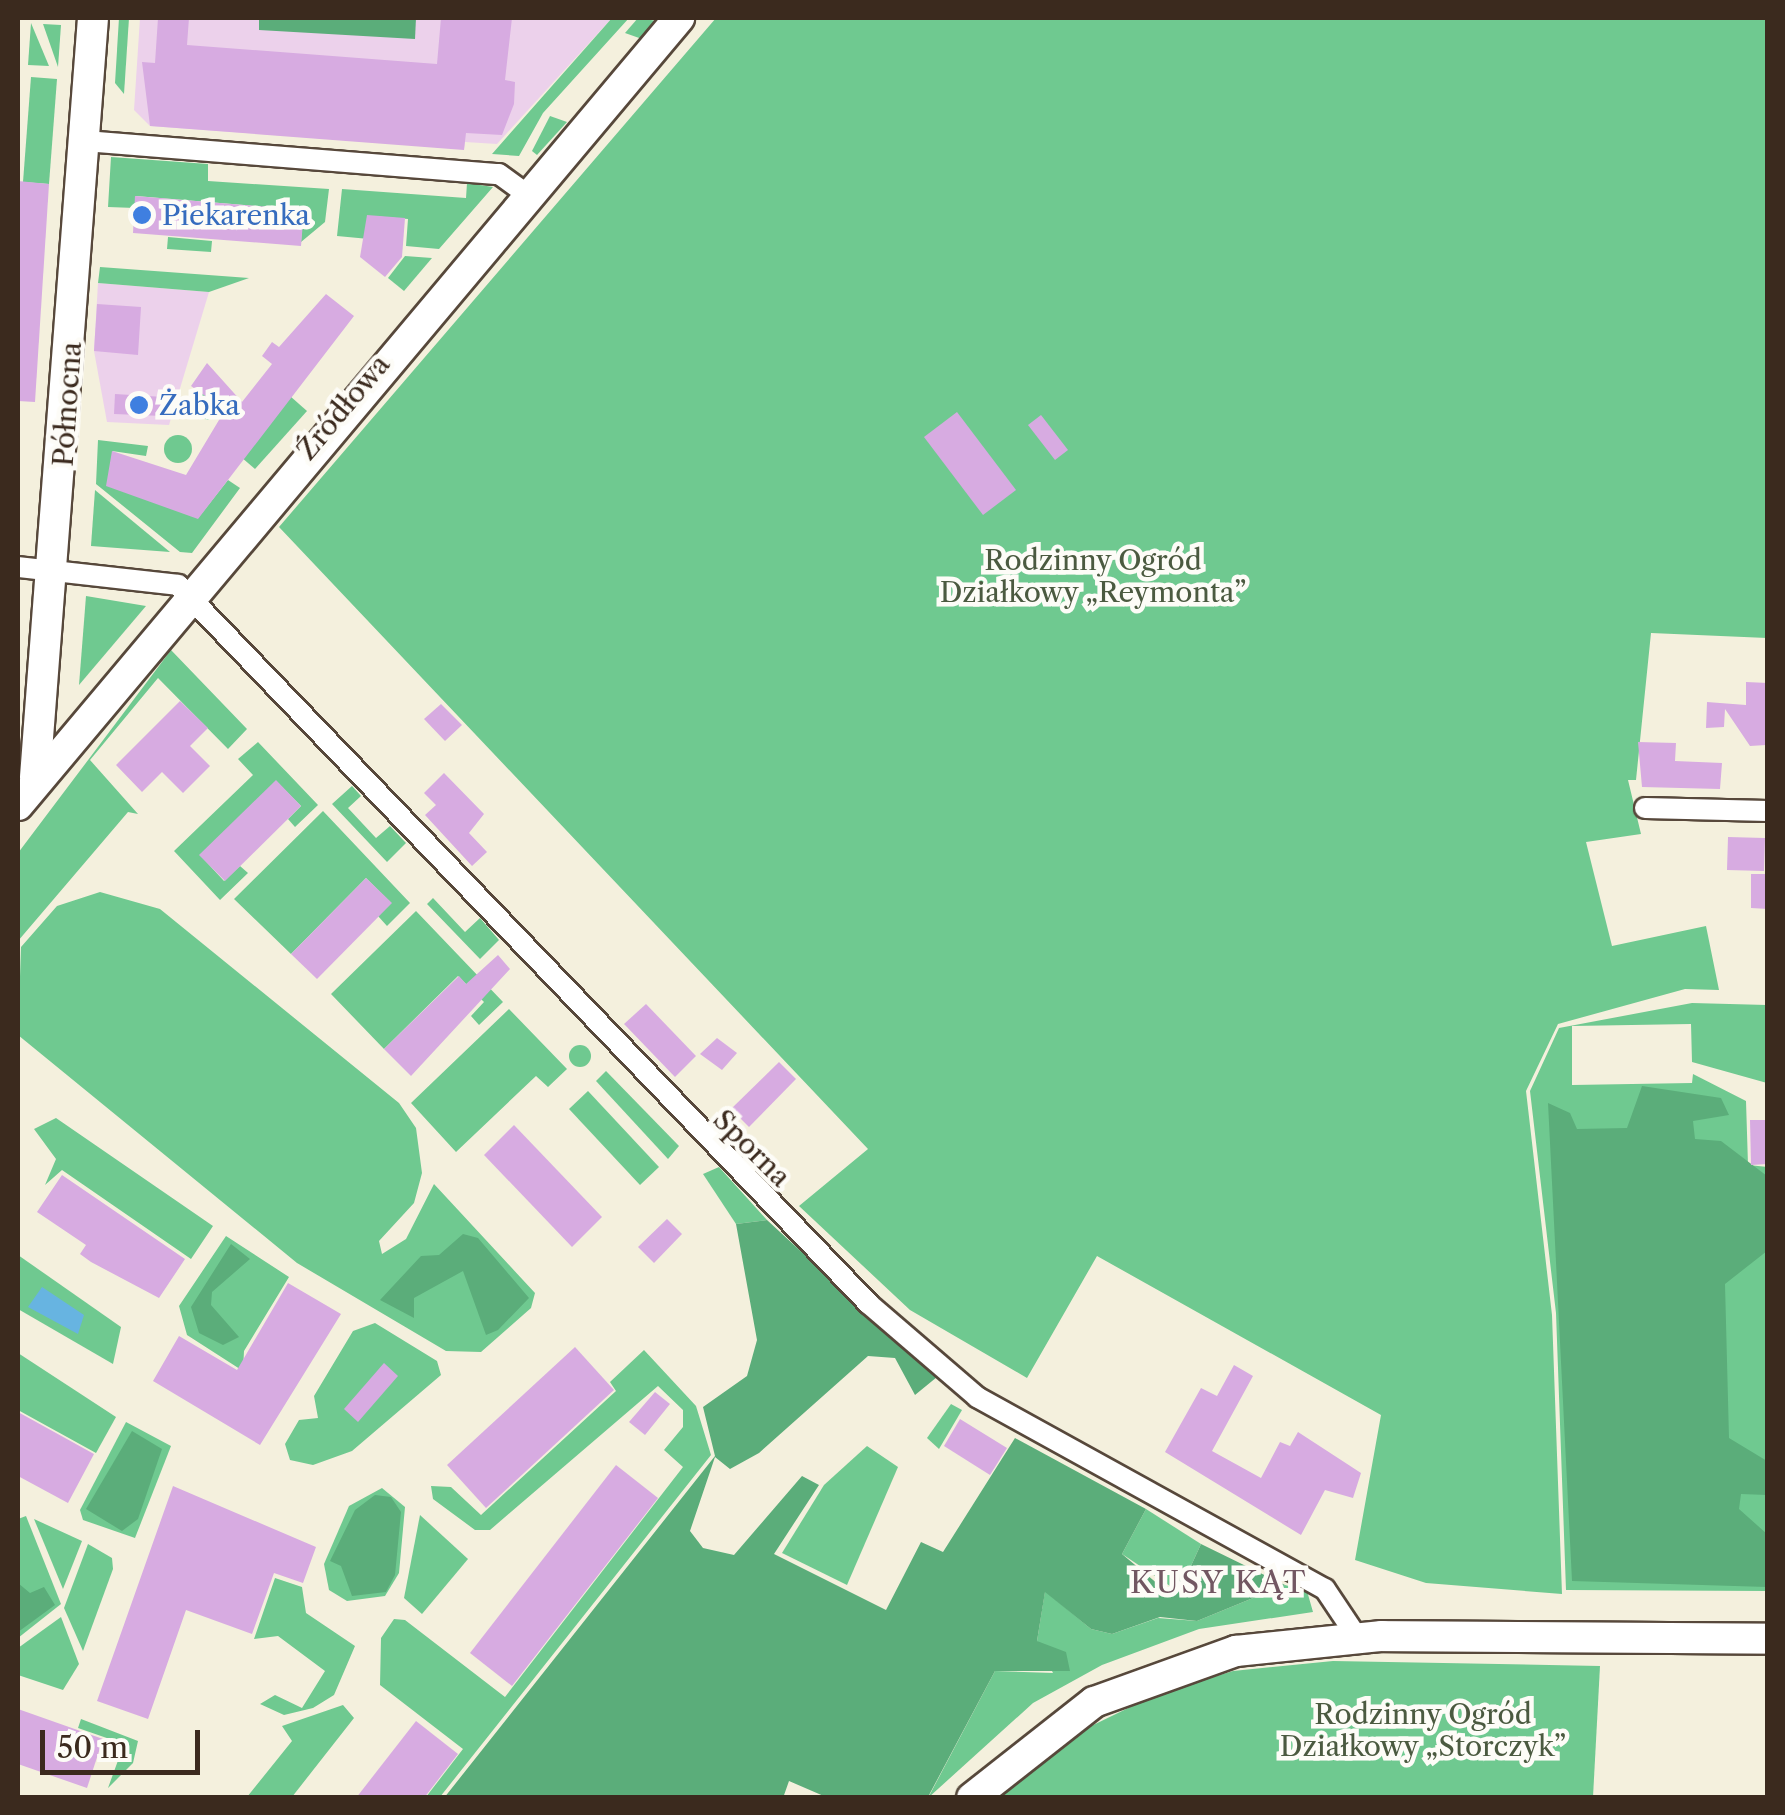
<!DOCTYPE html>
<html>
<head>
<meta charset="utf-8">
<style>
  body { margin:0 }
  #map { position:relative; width:1785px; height:1815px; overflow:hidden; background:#f4f0dd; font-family:"Libre Caslon Text",serif }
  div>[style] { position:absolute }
  .built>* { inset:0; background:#ecd1eb }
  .green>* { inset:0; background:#6fc990 }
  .round { border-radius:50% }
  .forest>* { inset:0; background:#5bad7a }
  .water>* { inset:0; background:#67b4e1 }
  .building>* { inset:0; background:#d7abe1 }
  .roads { filter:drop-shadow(2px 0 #57483b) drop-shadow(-2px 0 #57483b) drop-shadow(0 2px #57483b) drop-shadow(0 -2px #57483b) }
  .street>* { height:20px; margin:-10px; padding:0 10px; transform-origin:10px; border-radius:10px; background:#fff }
  .secondary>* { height:30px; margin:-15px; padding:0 15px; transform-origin:15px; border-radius:15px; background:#fff }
  .dots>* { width:28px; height:28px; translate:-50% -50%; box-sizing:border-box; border:5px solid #fdfcf7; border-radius:50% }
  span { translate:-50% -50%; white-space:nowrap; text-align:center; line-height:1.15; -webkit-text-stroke:9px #fdfcf7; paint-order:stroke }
  .shop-label { font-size:28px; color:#366cbe }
  .left { translate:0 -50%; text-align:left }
  .street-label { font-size:28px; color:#3b2a1e }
  .park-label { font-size:28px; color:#4b5a40 }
  .neighbourhood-label { font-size:30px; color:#725762; letter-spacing:2.5px }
  .frame { position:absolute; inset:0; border:20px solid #3b2a1e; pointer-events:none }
  .scale { position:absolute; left:40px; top:1730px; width:160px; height:45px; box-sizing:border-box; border:5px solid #3b2a1e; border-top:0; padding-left:12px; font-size:30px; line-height:35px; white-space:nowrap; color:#3b2a1e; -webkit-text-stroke:8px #fdfcf7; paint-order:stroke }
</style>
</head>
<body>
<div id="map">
  <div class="built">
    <div style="clip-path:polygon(140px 18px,612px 18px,497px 144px,465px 142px,464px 149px,150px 126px,134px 110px)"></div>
    <div style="clip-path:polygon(98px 283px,209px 292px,169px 425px,107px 422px,94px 351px)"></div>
  </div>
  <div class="green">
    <div style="clip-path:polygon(119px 18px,129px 18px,124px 94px,115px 83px)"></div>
    <div style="clip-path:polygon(612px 18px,629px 18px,543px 113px,519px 156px,492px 154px)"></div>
    <div style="clip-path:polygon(638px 18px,657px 21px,642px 39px,625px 33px)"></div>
    <div style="clip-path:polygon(716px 18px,1767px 18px,1767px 638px,1651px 633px,1636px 780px,1628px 780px,1641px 834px,1586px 842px,1612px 946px,1706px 926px,1719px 990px,1685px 989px,1558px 1024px,1526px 1091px,1552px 1315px,1562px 1594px,1426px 1583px,1355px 1560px,1381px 1415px,1097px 1256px,1027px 1378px,910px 1310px,799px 1206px,868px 1149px,279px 527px)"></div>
    <div style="clip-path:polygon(31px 23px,49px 66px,28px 65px)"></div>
    <div style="clip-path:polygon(43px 24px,61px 25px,58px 67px)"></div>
    <div style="clip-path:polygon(31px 77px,57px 79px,49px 184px,23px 182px)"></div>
    <div style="clip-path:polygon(550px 116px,567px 122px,537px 155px,532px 151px)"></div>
    <div style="clip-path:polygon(111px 157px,208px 164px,208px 181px,329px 189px,325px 222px,301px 242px,303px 210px,136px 196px,135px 208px,108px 207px)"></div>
    <div style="clip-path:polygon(467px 183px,493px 187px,439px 249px,406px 246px,408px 219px,372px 216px,369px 239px,337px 236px,342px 189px,466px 198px)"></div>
    <div style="clip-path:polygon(168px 237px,212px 241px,211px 252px,167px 249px)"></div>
    <div style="clip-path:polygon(405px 256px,432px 258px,404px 291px,388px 278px)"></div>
    <div style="clip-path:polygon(100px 267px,249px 278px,209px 292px,98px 283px)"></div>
    <div style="clip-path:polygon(213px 377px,231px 393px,208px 420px,184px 412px)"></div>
    <div style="clip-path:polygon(290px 396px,307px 411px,255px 469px,241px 457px)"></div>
    <div class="round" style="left:164px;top:435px;width:28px;height:28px"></div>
    <div style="clip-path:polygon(98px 440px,148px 446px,146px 456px,112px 451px,198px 518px,228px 480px,240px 488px,192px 553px,180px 552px,96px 484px)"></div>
    <div style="clip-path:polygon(95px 490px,170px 552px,91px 546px)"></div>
    <div style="clip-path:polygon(86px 596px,146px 606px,79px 685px)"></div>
    <div style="clip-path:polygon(171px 650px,247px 729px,228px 749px,158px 678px,90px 760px,138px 814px,128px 812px,18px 941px,18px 853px)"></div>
    <div style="clip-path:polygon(258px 742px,318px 805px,295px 827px,288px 819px,301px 806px,276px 781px,200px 855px,224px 881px,240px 866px,248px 873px,220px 900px,174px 851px,253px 775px,238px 759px)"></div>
    <div style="clip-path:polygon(352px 786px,361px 796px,348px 808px,376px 838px,390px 826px,406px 843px,387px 862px,332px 804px)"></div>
    <div style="clip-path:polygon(323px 811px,410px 903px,387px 926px,378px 916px,391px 903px,366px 878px,291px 954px,234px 899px)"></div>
    <div style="clip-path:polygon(100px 892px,160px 909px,399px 1103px,416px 1128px,422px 1173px,414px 1203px,379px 1241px,382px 1254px,406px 1239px,434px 1184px,535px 1293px,531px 1308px,481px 1352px,446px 1351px,297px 1263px,18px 1035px,21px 947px,57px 906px)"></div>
    <div style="clip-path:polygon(433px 898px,465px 932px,480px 918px,499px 940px,480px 959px,427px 904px)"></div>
    <div style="clip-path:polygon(416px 911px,503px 1002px,479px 1025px,471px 1016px,484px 1002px,458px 976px,384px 1049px,331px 994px)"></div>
    <div style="clip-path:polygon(1692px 1003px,1767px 1005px,1767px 1083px,1692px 1062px,1691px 1024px,1572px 1026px,1572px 1085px,1692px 1083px,1693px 1074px,1746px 1101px,1748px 1165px,1768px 1167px,1767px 1591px,1566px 1590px,1556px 1313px,1530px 1091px,1559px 1028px)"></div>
    <div style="clip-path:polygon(509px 1009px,567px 1069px,548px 1087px,536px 1076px,456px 1152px,411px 1103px)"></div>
    <div class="round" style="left:569px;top:1045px;width:22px;height:22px"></div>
    <div style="clip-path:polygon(606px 1071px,679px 1146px,668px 1159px,596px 1081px)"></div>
    <div style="clip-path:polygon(588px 1091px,659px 1167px,640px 1185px,569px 1109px)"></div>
    <div style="clip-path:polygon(56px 1118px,213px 1226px,191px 1259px,62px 1170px,45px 1185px,56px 1159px,34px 1129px)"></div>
    <div style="clip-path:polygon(719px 1167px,767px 1220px,736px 1224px,703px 1174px)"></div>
    <div style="clip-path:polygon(226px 1236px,289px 1277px,244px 1351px,243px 1371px,187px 1335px,179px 1306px)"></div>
    <div style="clip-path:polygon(18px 1255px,121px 1327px,113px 1364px,18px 1309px)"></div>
    <div style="clip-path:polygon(375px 1323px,437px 1361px,441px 1375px,352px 1451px,313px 1465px,290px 1460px,285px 1444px,299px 1420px,318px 1418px,314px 1396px,353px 1331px)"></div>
    <div style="clip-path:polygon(644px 1350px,696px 1406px,711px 1455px,440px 1797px,426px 1797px,463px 1749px,380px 1685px,381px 1638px,394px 1619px,405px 1620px,505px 1697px,683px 1467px,664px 1450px,683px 1427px,683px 1410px,658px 1386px,490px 1530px,475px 1530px,433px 1499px,431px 1486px,451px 1487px,481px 1515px,616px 1391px,610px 1382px)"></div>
    <div style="clip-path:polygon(18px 1353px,116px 1417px,96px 1453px,18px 1410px)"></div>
    <div style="clip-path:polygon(951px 1404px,962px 1410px,939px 1449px,927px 1438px)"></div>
    <div style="clip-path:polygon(126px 1422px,171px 1446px,135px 1538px,83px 1520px,80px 1510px)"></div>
    <div style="clip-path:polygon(867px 1446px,898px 1467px,847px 1585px,782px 1553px,824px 1485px)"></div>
    <div style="clip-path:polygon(382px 1488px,405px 1507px,399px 1573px,385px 1596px,347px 1601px,329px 1590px,324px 1564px,349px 1506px)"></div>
    <div style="clip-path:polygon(1146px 1509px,1201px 1544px,1179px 1592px,1122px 1554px)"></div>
    <div style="clip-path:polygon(420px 1515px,468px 1559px,422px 1614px,404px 1598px)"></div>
    <div style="clip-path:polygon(26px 1516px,61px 1604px,18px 1638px,18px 1519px)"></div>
    <div style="clip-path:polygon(34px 1519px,82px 1541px,63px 1589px)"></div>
    <div style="clip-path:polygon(88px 1544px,112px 1558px,113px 1569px,83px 1651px,64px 1608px)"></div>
    <div style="clip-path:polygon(275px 1578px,302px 1587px,306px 1613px,355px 1646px,334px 1695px,313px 1708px,284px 1715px,260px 1704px,275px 1695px,302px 1708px,325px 1671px,278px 1636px,254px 1639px)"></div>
    <div style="clip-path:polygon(1285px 1585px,1307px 1591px,1313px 1612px,1199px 1629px,1102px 1665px,1033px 1703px,928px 1798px,995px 1671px,1053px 1673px,1037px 1641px,1045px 1591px,1091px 1629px,1112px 1634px,1158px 1618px,1197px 1621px)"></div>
    <div style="clip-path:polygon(61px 1617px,79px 1664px,63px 1690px,18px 1675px,18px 1648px)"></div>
    <div style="clip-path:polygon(1333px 1661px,1600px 1666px,1593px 1797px,999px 1798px,1085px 1729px,1155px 1695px,1233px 1671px)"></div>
    <div style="clip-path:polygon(343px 1705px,354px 1718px,292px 1797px,247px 1797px,292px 1741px,282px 1726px)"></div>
    <div style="clip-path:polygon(81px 1719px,138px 1741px,133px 1763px,108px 1788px,124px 1744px,78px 1728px)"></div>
  </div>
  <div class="forest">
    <div style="clip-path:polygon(259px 18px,416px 18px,415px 39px,259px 30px)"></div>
    <div style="clip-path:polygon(1642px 1086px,1721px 1098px,1729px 1115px,1693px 1121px,1695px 1139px,1721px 1141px,1767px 1176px,1767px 1251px,1725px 1284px,1729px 1438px,1767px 1461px,1767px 1495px,1741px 1494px,1739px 1509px,1767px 1534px,1767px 1587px,1572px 1581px,1548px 1103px,1570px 1113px,1577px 1129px,1627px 1128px)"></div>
    <div style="clip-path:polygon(767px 1220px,937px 1377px,915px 1395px,895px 1358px,868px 1356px,759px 1453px,730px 1469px,715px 1457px,690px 1531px,703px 1548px,734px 1555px,802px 1476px,819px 1485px,774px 1554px,886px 1610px,921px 1542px,943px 1552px,1015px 1438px,1146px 1509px,1122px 1554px,1165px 1590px,1179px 1592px,1201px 1544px,1285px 1585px,1197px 1621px,1160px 1617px,1112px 1634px,1091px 1629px,1045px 1592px,1037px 1641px,1066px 1652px,1070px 1671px,995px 1671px,928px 1797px,826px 1797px,789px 1781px,783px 1798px,444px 1798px,715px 1456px,703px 1407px,747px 1376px,757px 1340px,736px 1224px)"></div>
    <div style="clip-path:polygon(463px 1234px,478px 1238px,529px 1298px,498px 1330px,486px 1335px,463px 1271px,414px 1298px,414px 1318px,380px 1300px,421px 1256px,439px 1255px)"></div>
    <div style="clip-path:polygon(231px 1244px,250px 1259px,212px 1292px,211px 1305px,239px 1337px,223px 1345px,199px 1333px,191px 1307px)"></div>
    <div style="clip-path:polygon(132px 1431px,162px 1449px,138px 1519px,122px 1531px,86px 1509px)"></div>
    <div style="clip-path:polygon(375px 1495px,391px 1497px,401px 1512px,395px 1575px,386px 1592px,352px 1596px,341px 1566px,330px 1561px,355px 1510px)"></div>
    <div style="clip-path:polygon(18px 1583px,30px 1593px,44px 1587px,55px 1605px,18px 1632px)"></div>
  </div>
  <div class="water">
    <div style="clip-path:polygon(42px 1287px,84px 1315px,78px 1334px,28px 1307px)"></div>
  </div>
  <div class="building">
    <div style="clip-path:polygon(158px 18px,189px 18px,187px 45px,437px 64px,441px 18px,512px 18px,505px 80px,515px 82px,514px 104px,502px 135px,466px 133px,464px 150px,150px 126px,142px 62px,155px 63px)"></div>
    <div style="clip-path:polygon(18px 181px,49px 184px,35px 402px,18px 401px)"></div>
    <div style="clip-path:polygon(135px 196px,304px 210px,301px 246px,133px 233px)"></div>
    <div style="clip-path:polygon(367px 215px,405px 218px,402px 257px,385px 277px,360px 257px)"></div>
    <div style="clip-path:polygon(326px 294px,354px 316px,198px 519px,106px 486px,112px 451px,186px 475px,225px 410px,191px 386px,207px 363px,242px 402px,272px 364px,262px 356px,272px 342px,279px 347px)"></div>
    <div style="clip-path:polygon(97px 304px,141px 307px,138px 355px,94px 351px)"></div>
    <div style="clip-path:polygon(115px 394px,164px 397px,163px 416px,114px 414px)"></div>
    <div style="clip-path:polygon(957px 412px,1016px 490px,983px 515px,924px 437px)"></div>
    <div style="clip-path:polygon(1041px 415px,1068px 450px,1055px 460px,1028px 425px)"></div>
    <div style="clip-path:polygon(1746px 682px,1768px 683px,1766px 745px,1750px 746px,1725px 709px,1724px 727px,1706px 728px,1707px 702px,1746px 705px)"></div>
    <div style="clip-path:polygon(180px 701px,208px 728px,190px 746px,210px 766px,183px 793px,162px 772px,142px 792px,116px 765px)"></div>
    <div style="clip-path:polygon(441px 704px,462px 725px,445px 741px,424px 719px)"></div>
    <div style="clip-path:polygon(1638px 742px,1676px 743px,1675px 761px,1722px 763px,1720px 789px,1642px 787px)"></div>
    <div style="clip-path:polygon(444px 773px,484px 814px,469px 833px,487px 852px,472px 866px,425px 815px,436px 805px,424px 793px)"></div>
    <div style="clip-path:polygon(276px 780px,301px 806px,225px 881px,199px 855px)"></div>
    <div style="clip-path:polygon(1728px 837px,1765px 838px,1764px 871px,1727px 870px)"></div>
    <div style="clip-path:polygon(1751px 874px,1768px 874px,1768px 909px,1751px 908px)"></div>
    <div style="clip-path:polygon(366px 878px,392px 903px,317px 979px,291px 954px)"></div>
    <div style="clip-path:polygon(498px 955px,510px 969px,411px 1076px,384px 1049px,459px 976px,466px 984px)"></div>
    <div style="clip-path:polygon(646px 1004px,696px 1056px,675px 1077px,624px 1024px)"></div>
    <div style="clip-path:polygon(717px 1038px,737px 1053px,722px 1070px,700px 1054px)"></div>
    <div style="clip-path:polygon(779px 1062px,796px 1079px,749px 1127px,731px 1109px)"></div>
    <div style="clip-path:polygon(1750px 1120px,1768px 1120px,1768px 1164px,1751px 1165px)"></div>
    <div style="clip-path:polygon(514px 1125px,602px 1217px,572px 1247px,484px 1155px)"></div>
    <div style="clip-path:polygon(62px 1175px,185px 1259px,159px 1298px,91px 1262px,80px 1254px,86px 1245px,37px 1212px)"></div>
    <div style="clip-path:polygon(667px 1219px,682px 1234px,654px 1263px,638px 1247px)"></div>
    <div style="clip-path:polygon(288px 1283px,341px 1314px,260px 1445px,153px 1381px,179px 1336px,237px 1370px)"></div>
    <div style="clip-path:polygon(575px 1347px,614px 1390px,486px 1508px,447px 1465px)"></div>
    <div style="clip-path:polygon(384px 1363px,398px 1376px,358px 1422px,344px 1409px)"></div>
    <div style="clip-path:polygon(1234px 1365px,1253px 1376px,1212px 1451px,1261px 1478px,1280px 1442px,1290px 1446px,1298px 1432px,1361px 1473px,1353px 1498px,1325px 1490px,1301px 1535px,1165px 1452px,1201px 1388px,1217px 1396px)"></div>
    <div style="clip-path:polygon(655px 1392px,670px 1404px,645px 1435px,629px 1422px)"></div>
    <div style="clip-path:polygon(18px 1412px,94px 1454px,68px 1503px,18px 1476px)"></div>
    <div style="clip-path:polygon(960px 1419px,1007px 1448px,990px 1475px,944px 1446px)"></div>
    <div style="clip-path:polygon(616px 1465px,658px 1498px,512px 1686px,470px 1653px)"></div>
    <div style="clip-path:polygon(173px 1486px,316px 1547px,303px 1583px,274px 1573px,252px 1634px,186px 1610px,148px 1719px,97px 1701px)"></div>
    <div style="clip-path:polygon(18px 1709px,103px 1739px,87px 1788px,18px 1764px)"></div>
    <div style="clip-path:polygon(416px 1721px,458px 1754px,424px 1798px,356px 1798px)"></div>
  </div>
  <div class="roads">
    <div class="street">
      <div style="left:85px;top:141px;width:415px;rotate:4.6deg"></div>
      <div style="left:499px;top:174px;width:31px;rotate:36deg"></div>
      <div style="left:18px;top:567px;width:161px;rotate:6.4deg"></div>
      <div style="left:178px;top:585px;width:997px;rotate:46.14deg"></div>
      <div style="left:869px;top:1304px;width:143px;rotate:40.7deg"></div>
      <div style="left:977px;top:1397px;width:397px;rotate:28.9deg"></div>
      <div style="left:1325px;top:1589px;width:58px;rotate:56.3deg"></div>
      <div style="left:1645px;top:808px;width:123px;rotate:1.4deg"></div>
    </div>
    <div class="secondary">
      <div style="left:35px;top:777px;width:761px;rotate:-85.63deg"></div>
      <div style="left:18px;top:805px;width:1028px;rotate:-49.97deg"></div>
      <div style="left:972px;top:1798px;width:155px;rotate:-38.2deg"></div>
      <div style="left:1094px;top:1702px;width:151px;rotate:-19.8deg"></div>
      <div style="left:1236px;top:1651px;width:147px;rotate:-5.9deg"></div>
      <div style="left:1382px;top:1636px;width:386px;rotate:0.4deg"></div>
    </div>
  </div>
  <div class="dots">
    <div style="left:142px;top:215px;background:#3f7fe0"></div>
    <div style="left:139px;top:405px;background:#3f7fe0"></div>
  </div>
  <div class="shop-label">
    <span class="left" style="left:162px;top:215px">Piekarenka</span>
    <span class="left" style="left:159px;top:405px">Żabka</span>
  </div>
  <div class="street-label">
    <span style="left:67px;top:404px;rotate:-86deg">Północna</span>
    <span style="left:343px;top:407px;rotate:-50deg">Źródłowa</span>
    <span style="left:752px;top:1148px;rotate:45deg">Sporna</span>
  </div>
  <div class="park-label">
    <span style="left:1093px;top:576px">Rodzinny Ogród<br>Działkowy „Reymonta”</span>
    <span style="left:1423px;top:1730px">Rodzinny Ogród<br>Działkowy „Storczyk”</span>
  </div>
  <div class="neighbourhood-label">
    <span style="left:1219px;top:1583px">KUSY KĄT</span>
  </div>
  <div class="frame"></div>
  <div class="scale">50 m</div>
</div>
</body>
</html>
